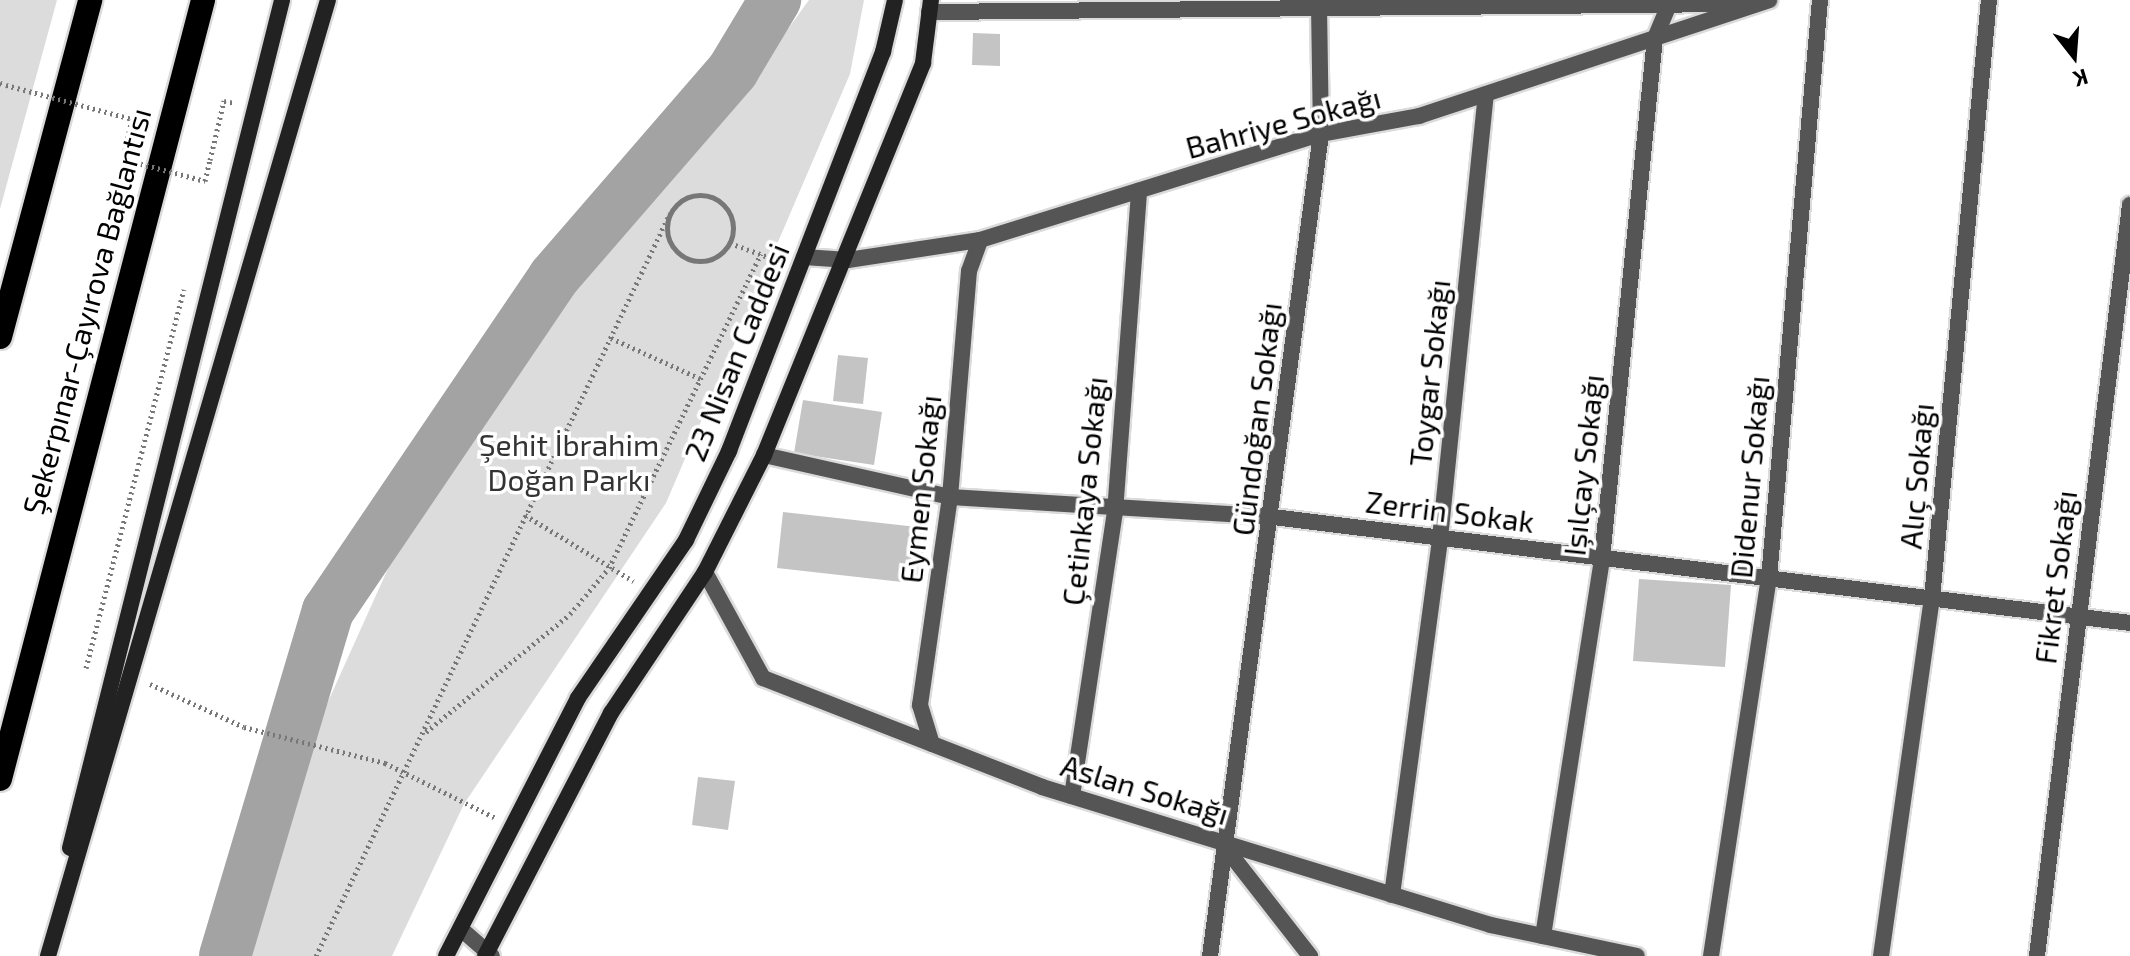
<!DOCTYPE html>
<html>
<head>
<meta charset="utf-8">
<style>
  body { margin:0 }
  #map { position:relative; width:2130px; height:956px; overflow:hidden; background:#fff; font-family:"Exo 2",sans-serif }
  div>[style] { position:absolute }
  .green>* { inset:0; background:#dcdcdc }
  .river>* { height:52px; margin:-26px; padding:0 26px; transform-origin:26px; border-radius:26px; background:#a3a3a3 }
  .building>* { inset:0; background:#c4c4c4 }
  .path>* { height:5px; margin-top:-2.5px; transform-origin:0; background:repeating-linear-gradient(90deg,#777 0 2px,transparent 0 6px) }
  .path>.ring { margin:-2.5px; padding:0; box-sizing:content-box; background:none; border:5px solid #777; border-radius:50% }
  .roads { filter:drop-shadow(2px 0 #dbdbdb) drop-shadow(-2px 0 #dbdbdb) drop-shadow(0 2px #dbdbdb) drop-shadow(0 -2px #dbdbdb) }
  .street>* { height:16px; margin:-8px; padding:0 8px; transform-origin:8px; border-radius:8px; background:#555 }
  .secondary>* { height:16px; margin:-8px; padding:0 8px; transform-origin:8px; border-radius:8px; background:#222 }
  .highway>* { height:24px; margin:-12px; padding:0 12px; transform-origin:12px; border-radius:12px; background:#000 }
  .path-bridge>* { height:5px; margin-top:-2.5px; transform-origin:0; background:repeating-linear-gradient(90deg,#777 0 2px,transparent 0 6px) }
  span { translate:-50% -50%; white-space:nowrap; text-align:center; line-height:1.15; -webkit-text-stroke:7px #fff; paint-order:stroke }
  .street-label { font-size:30px; color:#000 }
  .park-label { font-size:30px; color:#333 }
  .north { position:absolute; left:2034px; top:16px; width:80px; height:80px; -webkit-text-stroke:6px #fff; paint-order:stroke; rotate:163deg; font-size:22px; font-weight:700; line-height:32px; text-align:center; color:#000 }
  .north::after { content:''; display:block; margin:auto; width:28px; height:36px; background:#000; clip-path:polygon(50% 0,100% 100%,50% 72%,0 100%) }
</style>
</head>
<body>
<div id="map">
  <div class="green">
    <div style="clip-path:polygon(0 0,57px 0,0 209px)"></div>
    <div style="clip-path:polygon(809px 0,864px 0,850px 74px,666px 503px,464px 804px,392px 956px,241px 956px,290px 786px,400px 542px,510px 356px,649px 181px,756px 73px)"></div>
  </div>
  <div class="river">
    <div style="left:225px;top:956px;width:360px;rotate:-73.4deg"></div>
    <div style="left:328px;top:611px;width:403px;rotate:-55.9deg"></div>
    <div style="left:554px;top:277px;width:274px;rotate:-49.1deg"></div>
    <div style="left:733px;top:70px;width:82px;rotate:-59deg"></div>
  </div>
  <div class="building">
    <div style="clip-path:polygon(973px 33px,1000px 34px,1000px 66px,972px 65px)"></div>
    <div style="clip-path:polygon(838px 355px,868px 358px,863px 404px,833px 401px)"></div>
    <div style="clip-path:polygon(803px 400px,882px 412px,874px 465px,794px 453px)"></div>
    <div style="clip-path:polygon(783px 512px,926px 528px,920px 584px,777px 568px)"></div>
    <div style="clip-path:polygon(1639px 579px,1731px 585px,1725px 667px,1633px 661px)"></div>
    <div style="clip-path:polygon(698px 777px,735px 781px,728px 830px,692px 825px)"></div>
  </div>
  <div class="path">
    <div style="left:0;top:83px;width:6px;rotate:18deg"></div>
    <div style="left:210px;top:160px;width:61px;rotate:-76.7deg"></div>
    <div style="left:224px;top:101px;width:10px;rotate:11deg"></div>
    <div class="ring" style="left:667px;top:195px;width:61px;height:61px"></div>
    <div style="left:730px;top:243px;width:52px;rotate:20.2deg"></div>
    <div style="left:611px;top:338px;width:99px;rotate:24.5deg"></div>
    <div style="left:525px;top:515px;width:127px;rotate:31.4deg"></div>
    <div style="left:86px;top:668px;width:391px;rotate:-75.5deg"></div>
    <div style="left:150px;top:684px;width:103px;rotate:24.6deg"></div>
    <div style="left:244px;top:727px;width:146px;rotate:14.3deg"></div>
    <div style="left:385px;top:763px;width:122px;rotate:26.4deg"></div>
    <div style="left:426px;top:732px;width:186px;rotate:-39.3deg"></div>
    <div style="left:570px;top:614px;width:60px;rotate:-49.7deg"></div>
    <div style="left:609px;top:568px;width:349px;rotate:-64.2deg"></div>
    <div style="left:316px;top:956px;width:823px;rotate:-64.52deg"></div>
  </div>
  <div class="roads">
    <div class="street">
      <div style="left:929px;top:12px;width:811px;rotate:-0.57deg"></div>
      <div style="left:804px;top:257px;width:44px;rotate:3.9deg"></div>
      <div style="left:848px;top:260px;width:134px;rotate:-8.6deg"></div>
      <div style="left:980px;top:240px;width:357px;rotate:-17.3deg"></div>
      <div style="left:1321px;top:134px;width:100px;rotate:-10.4deg"></div>
      <div style="left:1419px;top:116px;width:369px;rotate:-18.3deg"></div>
      <div style="left:764px;top:455px;width:191px;rotate:12.7deg"></div>
      <div style="left:950px;top:497px;width:324px;rotate:3.5deg"></div>
      <div style="left:1273px;top:517px;width:864px;rotate:7.05deg"></div>
      <div style="left:705px;top:572px;width:121px;rotate:61.3deg"></div>
      <div style="left:763px;top:678px;width:300px;rotate:21.3deg"></div>
      <div style="left:1042px;top:787px;width:470px;rotate:17.1deg"></div>
      <div style="left:1491px;top:925px;width:149px;rotate:12deg"></div>
      <div style="left:932px;top:744px;width:41px;rotate:-107.1deg"></div>
      <div style="left:920px;top:705px;width:210px;rotate:-81.8deg"></div>
      <div style="left:950px;top:497px;width:227px;rotate:-85.2deg"></div>
      <div style="left:969px;top:271px;width:33px;rotate:-70deg"></div>
      <div style="left:1072px;top:796px;width:287px;rotate:-81.4deg"></div>
      <div style="left:1115px;top:512px;width:322px;rotate:-85.7deg"></div>
      <div style="left:1221px;top:842px;width:145px;rotate:52deg"></div>
      <div style="left:1392px;top:895px;width:360px;rotate:-82.3deg"></div>
      <div style="left:1440px;top:538px;width:446px;rotate:-84.1deg"></div>
      <div style="left:461px;top:929px;width:41px;rotate:41.1deg"></div>
      <div style="left:1543px;top:936px;width:383px;rotate:-81.1deg"></div>
      <div style="left:1602px;top:558px;width:523px;rotate:-84.18deg"></div>
      <div style="left:1655px;top:38px;width:41px;rotate:-67.2deg"></div>
      <div style="left:1210px;top:956px;width:829px;rotate:-82.31deg"></div>
      <div style="left:1321px;top:134px;width:134px;rotate:-90.9deg"></div>
      <div style="left:1711px;top:956px;width:382px;rotate:-81.3deg"></div>
      <div style="left:1769px;top:578px;width:580px;rotate:-84.96deg"></div>
      <div style="left:1881px;top:956px;width:362px;rotate:-81.9deg"></div>
      <div style="left:1932px;top:598px;width:601px;rotate:-84.56deg"></div>
      <div style="left:2037px;top:956px;width:757px;rotate:-82.94deg"></div>
    </div>
    <div class="secondary">
      <div style="left:70px;top:848px;width:874px;rotate:-75.96deg"></div>
      <div style="left:48px;top:956px;width:996px;rotate:-73.68deg"></div>
      <div style="left:446px;top:956px;width:290px;rotate:-62.9deg"></div>
      <div style="left:578px;top:698px;width:191px;rotate:-55.6deg"></div>
      <div style="left:686px;top:540px;width:99px;rotate:-64.2deg"></div>
      <div style="left:729px;top:451px;width:428px;rotate:-68.9deg"></div>
      <div style="left:883px;top:52px;width:53px;rotate:-77deg"></div>
      <div style="left:485px;top:956px;width:274px;rotate:-62.6deg"></div>
      <div style="left:611px;top:713px;width:169px;rotate:-56.3deg"></div>
      <div style="left:705px;top:572px;width:131px;rotate:-63.2deg"></div>
      <div style="left:764px;top:455px;width:423px;rotate:-67.9deg"></div>
      <div style="left:923px;top:63px;width:64px;rotate:-82.8deg"></div>
    </div>
    <div class="highway">
      <div style="left:0;top:337px;width:349px;rotate:-75deg"></div>
      <div style="left:0;top:779px;width:805px;rotate:-75.39deg"></div>
    </div>
  </div>
  <div class="path-bridge">
    <div style="left:6px;top:85px;width:131px;rotate:15.1deg"></div>
    <div style="left:132px;top:119px;width:41px;rotate:102.7deg"></div>
    <div style="left:123px;top:159px;width:85px;rotate:15deg"></div>
    <div style="left:205px;top:181px;width:22px;rotate:-77deg"></div>
  </div>
  <div class="street-label">
    <span style="left:1283px;top:122px;rotate:-15deg">Bahriye Sokağı</span>
    <span style="left:86px;top:311px;rotate:-75deg">Şekerpınar-Çayırova Bağlantısı</span>
    <span style="left:736px;top:352px;rotate:-68deg">23 Nisan Caddesi</span>
    <span style="left:1429px;top:373px;rotate:-84deg">Toygar Sokağı</span>
    <span style="left:1256px;top:419px;rotate:-83deg">Gündoğan Sokağı</span>
    <span style="left:1583px;top:465px;rotate:-84deg">Işılçay Sokağı</span>
    <span style="left:1916px;top:476px;rotate:-85deg">Alıç Sokağı</span>
    <span style="left:1749px;top:477px;rotate:-85deg">Didenur Sokağı</span>
    <span style="left:920px;top:489px;rotate:-84deg">Eymen Sokağı</span>
    <span style="left:1084px;top:491px;rotate:-84deg">Çetinkaya Sokağı</span>
    <span style="left:1450px;top:511px;rotate:7deg">Zerrin Sokak</span>
    <span style="left:2055px;top:577px;rotate:-83deg">Fikret Sokağı</span>
    <span style="left:1145px;top:789px;rotate:17deg">Aslan Sokağı</span>
  </div>
  <div class="park-label">
    <span style="left:569px;top:461px">Şehit İbrahim<br>Doğan Parkı</span>
  </div>
  <div class="north">K</div>
</div>
</body>
</html>
